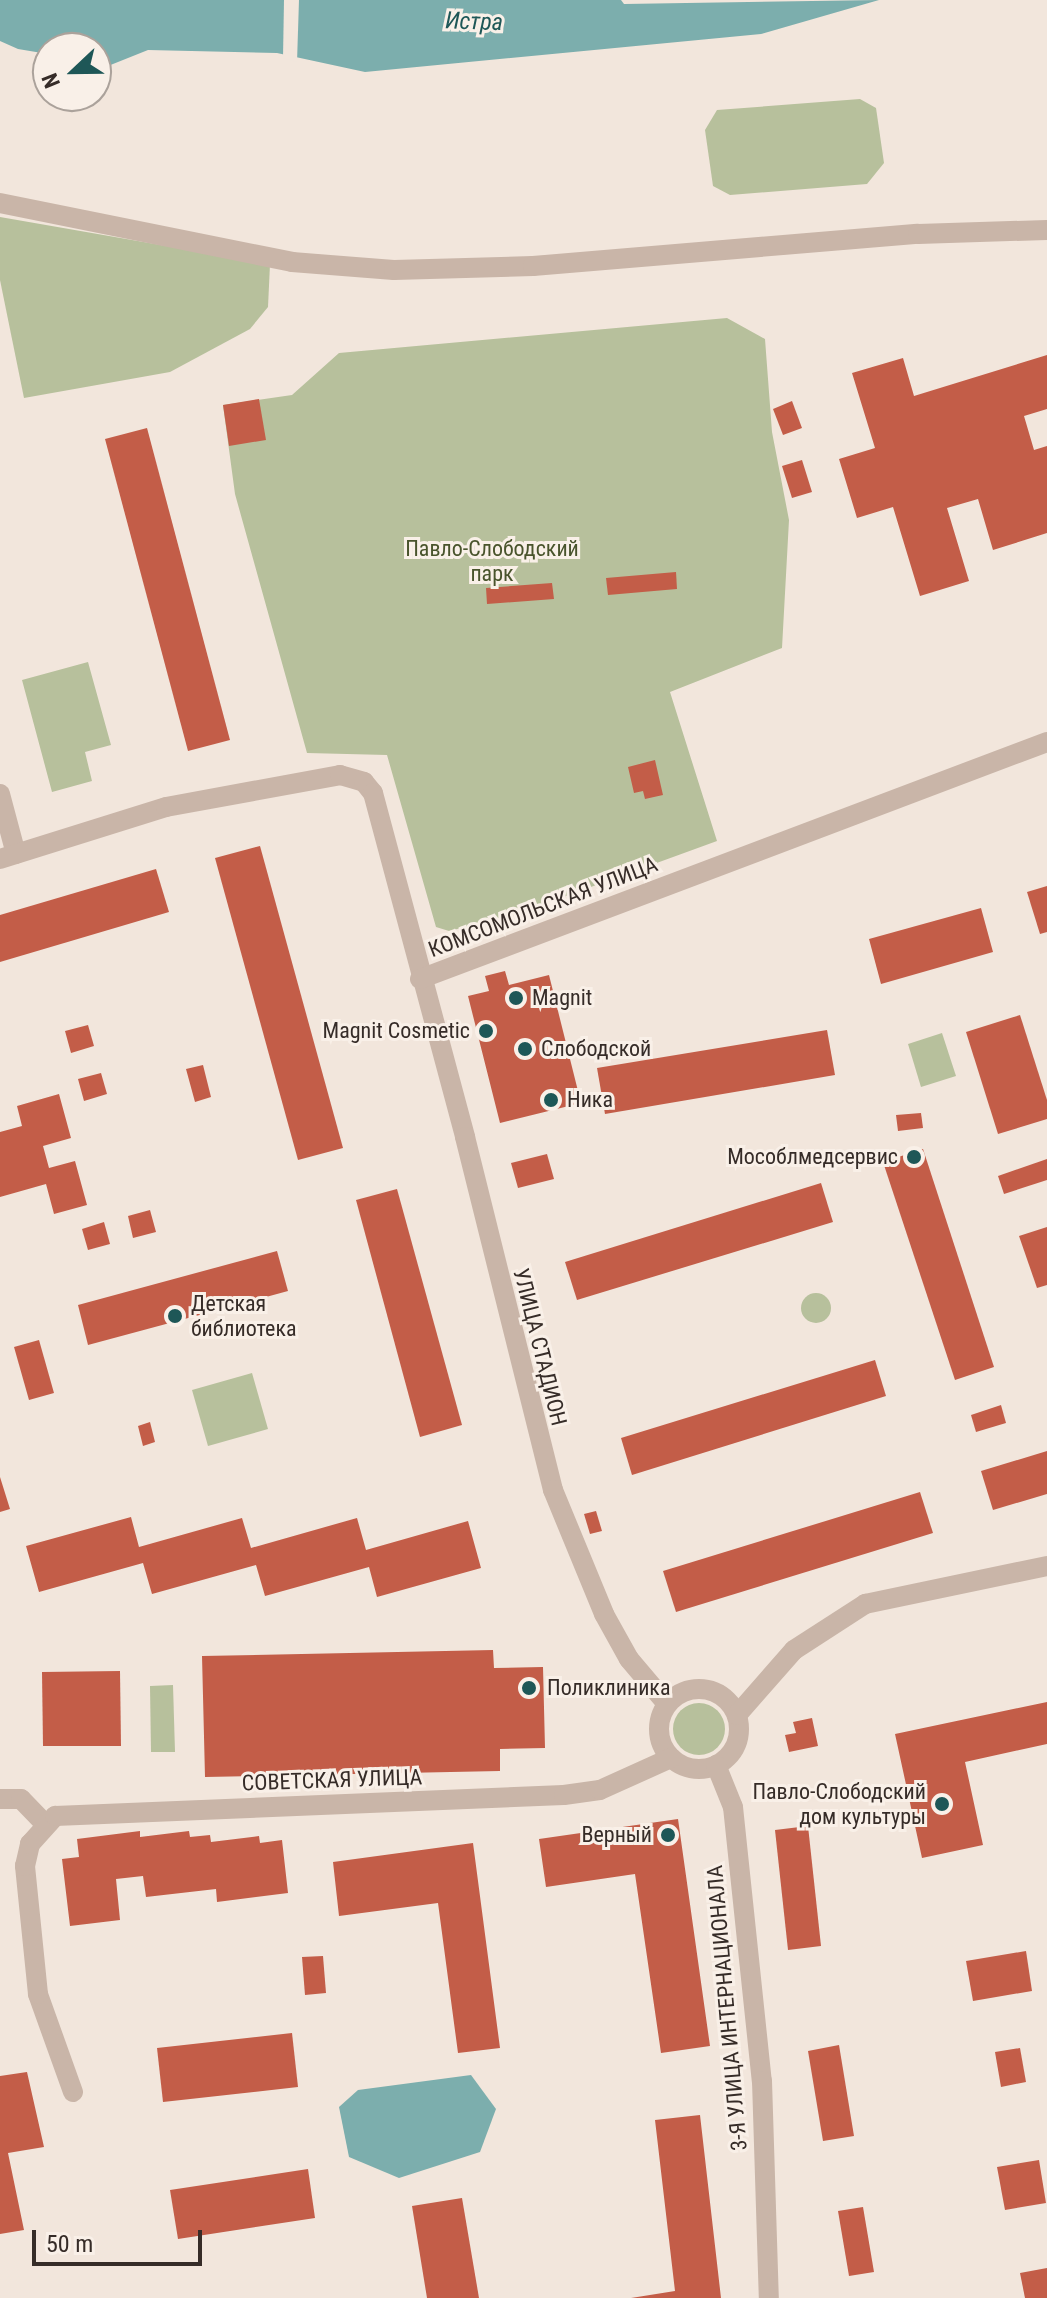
<!DOCTYPE html>
<html>
<head>
<meta charset="utf-8">
<style>
  body { margin:0 }
  #map { position:relative; width:1047px; height:2298px; overflow:hidden; background:#f2e6dc; font-family:"Roboto Condensed",sans-serif }
  div>[style] { position:absolute }
  .green>* { inset:0; background:#b7c09c }
  .round { border-radius:50% }
  .water>* { inset:0; background:#7caead }
  .pier>* { inset:0; background:#f2e6dc }
  .building>* { inset:0; background:#c35d48 }
  .minor>* { height:20px; margin:-10px; padding:0 10px; transform-origin:10px; border-radius:10px; background:#c9b5a8 }
  .minor>.ring { margin:-10px; padding:0; box-sizing:content-box; background:none; border:20px solid #c9b5a8; border-radius:50% }
  .dots>* { width:22px; height:22px; translate:-50% -50%; box-sizing:border-box; border:4px solid #f9f0e8; border-radius:50% }
  span { translate:-50% -50%; white-space:nowrap; text-align:center; line-height:1.15; -webkit-text-stroke:6px #f9f0e8; paint-order:stroke }
  .park-label { font-size:22px; color:#49542c }
  .street-label { font-size:22px; color:#362c28 }
  .poi-label { font-size:22px; color:#362c28 }
  .left { translate:0 -50%; text-align:left }
  .right { translate:-100% -50%; text-align:right }
  .water-label { font-size:24px; color:#1e5757; font-style:italic }
  .north { position:absolute; left:32px; top:32px; width:80px; height:80px; box-sizing:border-box; background:#f9f0e8; border:2px solid #aba29b; border-radius:50%; rotate:248deg; font-size:22px; font-weight:700; line-height:32px; text-align:center; color:#362c28 }
  .north::after { content:''; display:block; margin:auto; width:28px; height:36px; background:#1e5757; clip-path:polygon(50% 0,100% 100%,50% 72%,0 100%) }
  .scale { position:absolute; left:32px; top:2230px; width:170px; height:36px; box-sizing:border-box; border:4px solid #362c28; border-top:0; padding-left:10px; font-size:24px; line-height:28px; white-space:nowrap; color:#362c28; -webkit-text-stroke:6px #f9f0e8; paint-order:stroke }
</style>
</head>
<body>
<div id="map">
  <div class="green">
    <div style="clip-path:polygon(860px 99px,876px 108px,884px 163px,867px 184px,730px 195px,713px 186px,705px 130px,717px 110px)"></div>
    <div style="clip-path:polygon(0 217px,270px 264px,268px 307px,250px 329px,170px 372px,24px 398px,0 280px)"></div>
    <div style="clip-path:polygon(727px 318px,765px 339px,772px 432px,789px 520px,782px 648px,670px 692px,717px 841px,514px 915px,449px 931px,436px 927px,387px 755px,307px 753px,235px 494px,223px 405px,292px 395px,339px 353px)"></div>
    <div style="clip-path:polygon(88px 662px,111px 745px,85px 752px,92px 781px,52px 792px,22px 680px)"></div>
    <div style="clip-path:polygon(942px 1033px,956px 1076px,921px 1087px,908px 1044px)"></div>
    <div class="round" style="left:801px;top:1293px;width:30px;height:30px"></div>
    <div style="clip-path:polygon(252px 1373px,268px 1429px,208px 1446px,192px 1390px)"></div>
    <div style="clip-path:polygon(173px 1685px,175px 1752px,151px 1752px,150px 1686px)"></div>
    <div class="round" style="left:673px;top:1703px;width:52px;height:52px"></div>
  </div>
  <div class="water">
    <div style="clip-path:polygon(0 0,621px 0,624px 4px,879px 0,761px 34px,365px 72px,277px 53px,148px 50px,108px 66px,96px 64px,96px 48px,48px 48px,48px 54px,18px 49px,0 41px)"></div>
    <div style="clip-path:polygon(471px 2075px,496px 2109px,480px 2152px,399px 2178px,349px 2157px,339px 2107px,358px 2090px)"></div>
  </div>
  <div class="pier">
    <div style="clip-path:polygon(284px 0,299px 0,297px 62px,283px 58px)"></div>
  </div>
  <div class="building">
    <div style="clip-path:polygon(1047px 355px,1047px 409px,1024px 416px,1034px 450px,1047px 446px,1047px 533px,993px 550px,978px 499px,947px 508px,969px 581px,920px 596px,893px 507px,857px 518px,839px 459px,875px 448px,852px 373px,903px 358px,914px 396px)"></div>
    <div style="clip-path:polygon(259px 399px,266px 440px,229px 446px,223px 405px)"></div>
    <div style="clip-path:polygon(792px 401px,802px 428px,783px 435px,773px 409px)"></div>
    <div style="clip-path:polygon(147px 428px,230px 740px,188px 751px,105px 439px)"></div>
    <div style="clip-path:polygon(802px 460px,812px 492px,792px 498px,782px 466px)"></div>
    <div style="clip-path:polygon(676px 572px,677px 589px,608px 595px,606px 578px)"></div>
    <div style="clip-path:polygon(552px 583px,554px 599px,487px 604px,486px 588px)"></div>
    <div style="clip-path:polygon(655px 760px,663px 795px,645px 799px,643px 791px,634px 793px,628px 767px)"></div>
    <div style="clip-path:polygon(260px 846px,343px 1148px,298px 1160px,215px 858px)"></div>
    <div style="clip-path:polygon(156px 869px,169px 912px,0 962px,0 915px)"></div>
    <div style="clip-path:polygon(1047px 886px,1047px 932px,1040px 934px,1027px 892px)"></div>
    <div style="clip-path:polygon(981px 908px,993px 952px,881px 984px,869px 939px)"></div>
    <div style="clip-path:polygon(505px 971px,509px 985px,549px 975px,581px 1103px,500px 1123px,468px 996px,489px 991px,485px 976px)"></div>
    <div style="clip-path:polygon(1020px 1015px,1047px 1100px,1047px 1119px,998px 1134px,966px 1032px)"></div>
    <div style="clip-path:polygon(88px 1025px,94px 1046px,71px 1053px,65px 1031px)"></div>
    <div style="clip-path:polygon(827px 1030px,835px 1075px,605px 1114px,597px 1068px)"></div>
    <div style="clip-path:polygon(203px 1065px,211px 1097px,195px 1102px,186px 1069px)"></div>
    <div style="clip-path:polygon(101px 1073px,107px 1094px,84px 1101px,78px 1079px)"></div>
    <div style="clip-path:polygon(59px 1094px,71px 1138px,43px 1146px,49px 1168px,75px 1161px,87px 1205px,54px 1214px,46px 1184px,0 1197px,0 1132px,22px 1126px,17px 1106px)"></div>
    <div style="clip-path:polygon(921px 1113px,923px 1128px,898px 1131px,896px 1115px)"></div>
    <div style="clip-path:polygon(923px 1149px,994px 1367px,955px 1380px,883px 1162px)"></div>
    <div style="clip-path:polygon(547px 1154px,554px 1179px,518px 1188px,511px 1163px)"></div>
    <div style="clip-path:polygon(1047px 1159px,1047px 1180px,1004px 1194px,998px 1176px)"></div>
    <div style="clip-path:polygon(821px 1183px,833px 1222px,577px 1300px,565px 1262px)"></div>
    <div style="clip-path:polygon(397px 1189px,462px 1425px,420px 1437px,356px 1200px)"></div>
    <div style="clip-path:polygon(150px 1210px,156px 1232px,133px 1238px,128px 1216px)"></div>
    <div style="clip-path:polygon(104px 1222px,110px 1244px,88px 1250px,82px 1229px)"></div>
    <div style="clip-path:polygon(1047px 1227px,1047px 1285px,1037px 1288px,1019px 1236px)"></div>
    <div style="clip-path:polygon(277px 1251px,288px 1291px,88px 1345px,78px 1305px)"></div>
    <div style="clip-path:polygon(39px 1340px,54px 1393px,29px 1400px,14px 1347px)"></div>
    <div style="clip-path:polygon(875px 1360px,886px 1396px,632px 1475px,621px 1438px)"></div>
    <div style="clip-path:polygon(1001px 1405px,1006px 1423px,976px 1432px,971px 1415px)"></div>
    <div style="clip-path:polygon(150px 1422px,155px 1442px,143px 1446px,138px 1426px)"></div>
    <div style="clip-path:polygon(1047px 1451px,1047px 1494px,993px 1510px,981px 1471px)"></div>
    <div style="clip-path:polygon(0 1477px,10px 1509px,0 1512px)"></div>
    <div style="clip-path:polygon(920px 1492px,933px 1533px,676px 1612px,663px 1571px)"></div>
    <div style="clip-path:polygon(596px 1511px,602px 1531px,590px 1534px,584px 1514px)"></div>
    <div style="clip-path:polygon(131px 1517px,139px 1547px,242px 1518px,251px 1548px,357px 1518px,366px 1550px,468px 1521px,481px 1568px,377px 1597px,369px 1567px,265px 1596px,256px 1565px,152px 1594px,143px 1563px,39px 1592px,26px 1546px)"></div>
    <div style="clip-path:polygon(493px 1650px,494px 1668px,543px 1667px,545px 1748px,500px 1749px,500px 1771px,205px 1777px,202px 1656px)"></div>
    <div style="clip-path:polygon(120px 1671px,121px 1746px,43px 1746px,42px 1672px)"></div>
    <div style="clip-path:polygon(1047px 1702px,1047px 1744px,965px 1762px,983px 1845px,922px 1858px,895px 1734px)"></div>
    <div style="clip-path:polygon(812px 1718px,818px 1746px,789px 1752px,785px 1735px,796px 1733px,793px 1722px)"></div>
    <div style="clip-path:polygon(678px 1819px,710px 2046px,661px 2053px,635px 1874px,546px 1887px,539px 1839px)"></div>
    <div style="clip-path:polygon(808px 1826px,821px 1946px,788px 1950px,775px 1830px)"></div>
    <div style="clip-path:polygon(140px 1831px,140px 1837px,189px 1831px,190px 1837px,210px 1835px,211px 1842px,259px 1836px,260px 1843px,282px 1840px,288px 1893px,217px 1902px,216px 1889px,146px 1897px,143px 1876px,116px 1879px,120px 1920px,70px 1926px,62px 1859px,79px 1857px,77px 1839px)"></div>
    <div style="clip-path:polygon(473px 1843px,500px 2048px,458px 2053px,438px 1903px,339px 1916px,333px 1862px)"></div>
    <div style="clip-path:polygon(1026px 1951px,1032px 1991px,973px 2001px,966px 1961px)"></div>
    <div style="clip-path:polygon(323px 1956px,326px 1993px,305px 1995px,302px 1957px)"></div>
    <div style="clip-path:polygon(292px 2033px,298px 2087px,163px 2102px,157px 2048px)"></div>
    <div style="clip-path:polygon(839px 2045px,854px 2136px,823px 2141px,808px 2051px)"></div>
    <div style="clip-path:polygon(1020px 2048px,1026px 2082px,1001px 2087px,995px 2052px)"></div>
    <div style="clip-path:polygon(27px 2072px,44px 2147px,8px 2153px,24px 2230px,0 2234px,0 2076px)"></div>
    <div style="clip-path:polygon(700px 2115px,721px 2298px,631px 2298px,675px 2291px,655px 2120px)"></div>
    <div style="clip-path:polygon(1039px 2160px,1046px 2203px,1005px 2210px,997px 2167px)"></div>
    <div style="clip-path:polygon(308px 2169px,315px 2218px,178px 2239px,170px 2190px)"></div>
    <div style="clip-path:polygon(462px 2198px,479px 2298px,427px 2298px,412px 2206px)"></div>
    <div style="clip-path:polygon(863px 2207px,874px 2272px,849px 2276px,838px 2211px)"></div>
    <div style="clip-path:polygon(1047px 2268px,1047px 2298px,1025px 2298px,1020px 2273px)"></div>
  </div>
  <div class="minor">
    <div style="left:0;top:203px;width:298px;rotate:11.4deg"></div>
    <div style="left:292px;top:262px;width:102px;rotate:4.5deg"></div>
    <div style="left:394px;top:270px;width:139px;rotate:-1.6deg"></div>
    <div style="left:533px;top:266px;width:386px;rotate:-4.8deg"></div>
    <div style="left:918px;top:234px;width:129px;rotate:-1.8deg"></div>
    <div style="left:0;top:794px;width:62px;rotate:75.1deg"></div>
    <div style="left:0;top:859px;width:174px;rotate:-17.4deg"></div>
    <div style="left:166px;top:807px;width:177px;rotate:-10.4deg"></div>
    <div style="left:340px;top:775px;width:25px;rotate:16deg"></div>
    <div style="left:364px;top:782px;width:14px;rotate:51deg"></div>
    <div style="left:373px;top:793px;width:356px;rotate:75deg"></div>
    <div style="left:465px;top:1137px;width:364px;rotate:76deg"></div>
    <div style="left:553px;top:1490px;width:134px;rotate:67.6deg"></div>
    <div style="left:604px;top:1614px;width:51px;rotate:60.9deg"></div>
    <div style="left:629px;top:1659px;width:59px;rotate:49.8deg"></div>
    <div style="left:420px;top:979px;width:670px;rotate:-20.71deg"></div>
    <div class="ring" style="left:659px;top:1689px;width:60px;height:60px"></div>
    <div style="left:737px;top:1715px;width:86px;rotate:-48.8deg"></div>
    <div style="left:794px;top:1650px;width:85px;rotate:-32.9deg"></div>
    <div style="left:865px;top:1604px;width:186px;rotate:-11.8deg"></div>
    <div style="left:716px;top:1765px;width:45px;rotate:68deg"></div>
    <div style="left:733px;top:1807px;width:276px;rotate:84deg"></div>
    <div style="left:762px;top:2081px;width:217px;rotate:88.2deg"></div>
    <div style="left:0;top:1799px;width:21px"></div>
    <div style="left:21px;top:1799px;width:33px;rotate:46deg"></div>
    <div style="left:73px;top:2092px;width:104px;rotate:-109.7deg"></div>
    <div style="left:38px;top:1994px;width:129px;rotate:-95.8deg"></div>
    <div style="left:25px;top:1866px;width:23px;rotate:-77deg"></div>
    <div style="left:30px;top:1844px;width:38px;rotate:-48deg"></div>
    <div style="left:55px;top:1816px;width:509px;rotate:-2.36deg"></div>
    <div style="left:564px;top:1795px;width:36px;rotate:-8deg"></div>
    <div style="left:600px;top:1790px;width:78px;rotate:-24.3deg"></div>
  </div>
  <div class="dots">
    <div style="left:516px;top:998px;background:#1e5757"></div>
    <div style="left:486px;top:1031px;background:#1e5757"></div>
    <div style="left:525px;top:1049px;background:#1e5757"></div>
    <div style="left:551px;top:1100px;background:#1e5757"></div>
    <div style="left:914px;top:1157px;background:#1e5757"></div>
    <div style="left:175px;top:1316px;background:#1e5757"></div>
    <div style="left:529px;top:1688px;background:#1e5757"></div>
    <div style="left:942px;top:1804px;background:#1e5757"></div>
    <div style="left:668px;top:1835px;background:#1e5757"></div>
  </div>
  <div class="park-label">
    <span style="left:492px;top:561px">Павло-Слободский<br>парк</span>
  </div>
  <div class="street-label">
    <span style="left:543px;top:907px;rotate:-21deg">КОМСОМОЛЬСКАЯ УЛИЦА</span>
    <span style="left:540px;top:1347px;rotate:76deg">УЛИЦА СТАДИОН</span>
    <span style="left:332px;top:1780px;rotate:-2deg">СОВЕТСКАЯ УЛИЦА</span>
    <span style="left:727px;top:2008px;rotate:-95deg">3-Я УЛИЦА ИНТЕРНАЦИОНАЛА</span>
  </div>
  <div class="poi-label">
    <span class="left" style="left:532px;top:998px">Magnit</span>
    <span class="right" style="left:470px;top:1031px">Magnit Cosmetic</span>
    <span class="left" style="left:541px;top:1049px">Слободской</span>
    <span class="left" style="left:567px;top:1100px">Ника</span>
    <span class="right" style="left:898px;top:1157px">Мособлмедсервис</span>
    <span class="left" style="left:191px;top:1316px">Детская<br>библиотека</span>
    <span class="left" style="left:547px;top:1688px">Поликлиника</span>
    <span class="right" style="left:926px;top:1804px">Павло-Слободский<br>дом культуры</span>
    <span class="right" style="left:652px;top:1835px">Верный</span>
  </div>
  <div class="water-label">
    <span style="left:474px;top:22px;rotate:2deg">Истра</span>
  </div>
  <div class="north">N</div>
  <div class="scale">50 m</div>
</div>
</body>
</html>
